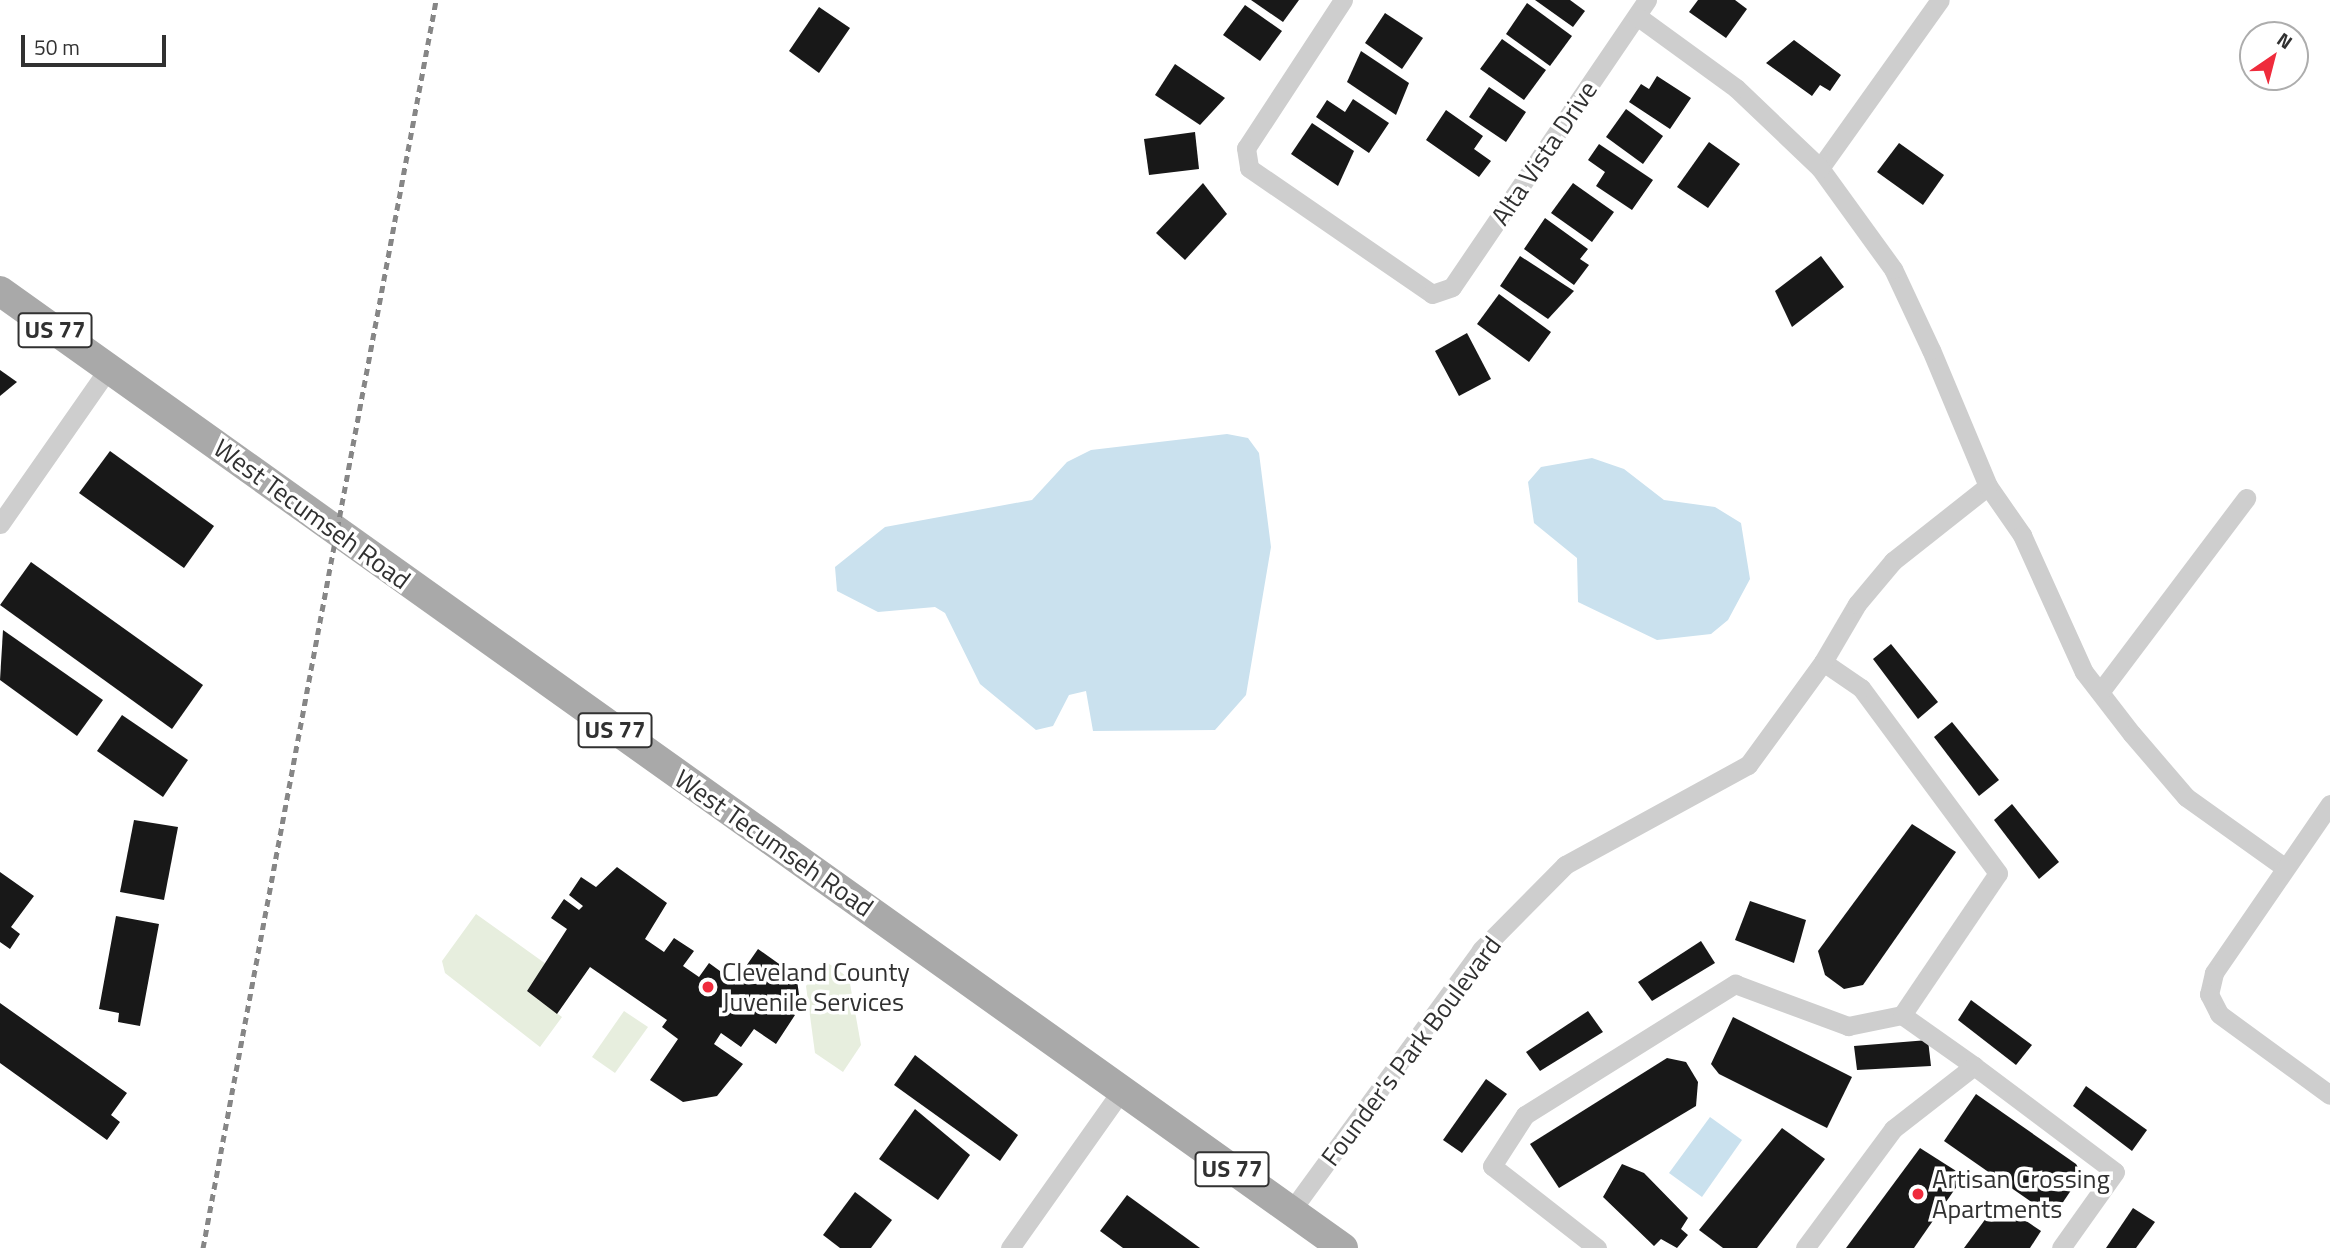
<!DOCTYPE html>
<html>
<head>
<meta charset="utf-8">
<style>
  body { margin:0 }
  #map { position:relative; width:2330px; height:1248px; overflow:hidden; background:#fff; font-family:"Titillium Web",sans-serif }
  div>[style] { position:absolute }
  .green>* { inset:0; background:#e7eede }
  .water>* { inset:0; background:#cae1ee }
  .building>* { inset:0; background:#181818 }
  .minor>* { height:19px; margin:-9.5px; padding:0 9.5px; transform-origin:9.5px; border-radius:9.5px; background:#cecece }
  .primary>* { height:30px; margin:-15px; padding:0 15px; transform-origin:15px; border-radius:15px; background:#a9a9a9 }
  .rail>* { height:5px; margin-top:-2.5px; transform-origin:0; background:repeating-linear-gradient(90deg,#868686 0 7px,transparent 0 12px) }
  .dots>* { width:19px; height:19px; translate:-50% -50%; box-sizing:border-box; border:4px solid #fff; border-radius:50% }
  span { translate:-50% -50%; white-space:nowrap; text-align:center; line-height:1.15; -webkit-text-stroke:7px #fff; paint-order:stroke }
  .shield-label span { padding:2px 5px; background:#fff; border:2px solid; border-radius:5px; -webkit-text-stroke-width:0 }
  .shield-label { font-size:24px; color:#313131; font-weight:700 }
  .street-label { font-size:26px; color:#313131 }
  .poi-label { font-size:26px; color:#313131 }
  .left { translate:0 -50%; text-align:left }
  .north { position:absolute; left:2239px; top:21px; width:70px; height:70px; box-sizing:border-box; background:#fff; border:2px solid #adadad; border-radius:50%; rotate:35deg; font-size:19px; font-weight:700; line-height:28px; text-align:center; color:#313131 }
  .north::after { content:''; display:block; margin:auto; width:24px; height:32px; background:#ef2b3c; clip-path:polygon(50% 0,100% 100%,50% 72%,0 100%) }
  .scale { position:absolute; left:21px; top:35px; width:145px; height:32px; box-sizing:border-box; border:4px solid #313131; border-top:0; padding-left:9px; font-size:21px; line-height:24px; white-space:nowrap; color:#313131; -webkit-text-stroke:5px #fff; paint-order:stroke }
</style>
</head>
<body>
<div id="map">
  <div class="green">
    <div style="clip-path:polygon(476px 914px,546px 964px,527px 991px,562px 1017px,540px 1047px,445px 973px,442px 961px)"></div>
    <div style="clip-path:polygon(825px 961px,849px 978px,861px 1045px,843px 1072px,815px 1053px,806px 986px)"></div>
    <div style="clip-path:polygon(624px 1011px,648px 1027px,615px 1073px,592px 1057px)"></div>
  </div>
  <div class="water">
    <div style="clip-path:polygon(1227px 434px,1248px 438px,1259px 453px,1271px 547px,1246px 695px,1215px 730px,1093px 731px,1086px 691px,1069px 695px,1053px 726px,1036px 730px,980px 684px,945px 613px,935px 607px,878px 612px,837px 591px,835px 567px,885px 527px,1032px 500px,1067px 462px,1091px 450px)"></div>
    <div style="clip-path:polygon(1592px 458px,1624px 469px,1664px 500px,1715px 507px,1741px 523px,1750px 579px,1728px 620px,1711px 634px,1657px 640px,1578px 602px,1577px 558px,1534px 523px,1528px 482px,1541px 467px)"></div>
    <div style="clip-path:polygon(1710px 1117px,1742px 1140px,1702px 1197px,1669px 1173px)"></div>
  </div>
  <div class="building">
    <div style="clip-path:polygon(1251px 0,1299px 0,1283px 22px)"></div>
    <div style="clip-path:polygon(1535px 0,1570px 0,1585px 11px,1573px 27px)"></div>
    <div style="clip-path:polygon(1698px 0,1735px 0,1747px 9px,1726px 38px,1689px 12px)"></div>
    <div style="clip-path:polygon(1527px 3px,1572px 36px,1550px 66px,1506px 34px)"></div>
    <div style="clip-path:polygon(1245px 5px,1282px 31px,1260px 61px,1223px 35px)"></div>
    <div style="clip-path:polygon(819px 7px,850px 28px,819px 73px,789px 51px)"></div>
    <div style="clip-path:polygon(1385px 13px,1423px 38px,1402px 69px,1365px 43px)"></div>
    <div style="clip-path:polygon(1502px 39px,1546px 70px,1524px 100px,1480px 69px)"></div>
    <div style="clip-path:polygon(1794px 40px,1841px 75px,1830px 91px,1820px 85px,1812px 96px,1766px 63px)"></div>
    <div style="clip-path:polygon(1361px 51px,1409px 83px,1396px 115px,1347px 82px)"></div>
    <div style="clip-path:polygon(1175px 64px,1225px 98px,1200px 125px,1155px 95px)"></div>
    <div style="clip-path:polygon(1657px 76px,1691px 98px,1670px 129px,1629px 102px,1641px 84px,1649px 89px)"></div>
    <div style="clip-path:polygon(1489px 87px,1526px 112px,1506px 142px,1469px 117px)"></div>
    <div style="clip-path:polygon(1353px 99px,1389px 123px,1369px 153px,1316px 117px,1327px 100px,1345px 112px)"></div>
    <div style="clip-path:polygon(1626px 109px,1663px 136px,1643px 164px,1606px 137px)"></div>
    <div style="clip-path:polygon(1446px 110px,1483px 136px,1474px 149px,1491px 161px,1479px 177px,1426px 140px)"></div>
    <div style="clip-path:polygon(1312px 123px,1354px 151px,1338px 186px,1291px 154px)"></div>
    <div style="clip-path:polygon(1195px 132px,1199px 169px,1149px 175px,1144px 139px)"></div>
    <div style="clip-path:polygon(1709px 142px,1740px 164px,1708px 208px,1677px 187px)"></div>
    <div style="clip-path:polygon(1899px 143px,1944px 175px,1923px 205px,1877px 172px)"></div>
    <div style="clip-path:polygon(1599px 144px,1653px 180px,1632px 210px,1596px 186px,1605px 172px,1588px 160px)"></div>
    <div style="clip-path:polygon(1203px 183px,1227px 214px,1185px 260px,1156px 233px)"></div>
    <div style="clip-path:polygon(1573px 183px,1614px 212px,1592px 242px,1551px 213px)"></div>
    <div style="clip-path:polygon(1545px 218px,1588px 249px,1580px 259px,1589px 265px,1574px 285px,1524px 249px)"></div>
    <div style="clip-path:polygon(1520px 256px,1574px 291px,1548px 319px,1500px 286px)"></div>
    <div style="clip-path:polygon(1821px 256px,1844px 287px,1792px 327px,1775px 291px)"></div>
    <div style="clip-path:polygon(1499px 294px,1551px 332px,1529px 362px,1477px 324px)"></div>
    <div style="clip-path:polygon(1467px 333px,1491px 379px,1459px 396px,1435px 351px)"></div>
    <div style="clip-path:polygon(0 370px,17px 382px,0 396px)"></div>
    <div style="clip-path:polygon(110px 451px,214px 526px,184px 568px,79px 493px)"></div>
    <div style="clip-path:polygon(31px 562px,203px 685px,172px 729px,0 605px)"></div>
    <div style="clip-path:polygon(3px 630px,103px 700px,77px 736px,0 680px)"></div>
    <div style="clip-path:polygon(1891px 644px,1938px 702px,1918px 719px,1873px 659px)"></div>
    <div style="clip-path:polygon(122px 715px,188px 760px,163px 797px,97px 751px)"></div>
    <div style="clip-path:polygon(1952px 722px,1999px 780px,1979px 796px,1934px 737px)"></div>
    <div style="clip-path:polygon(2012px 804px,2059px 862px,2039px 879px,1994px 820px)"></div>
    <div style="clip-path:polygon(134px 820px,178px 827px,164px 900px,120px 892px)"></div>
    <div style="clip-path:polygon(1912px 824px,1956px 852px,1863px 985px,1844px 989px,1825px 975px,1818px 951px)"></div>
    <div style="clip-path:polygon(617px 867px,667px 903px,645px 939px,664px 952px,674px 938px,694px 951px,683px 966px,699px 977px,709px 963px,735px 982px,758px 949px,789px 971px,781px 978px,784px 982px,797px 980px,800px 1002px,786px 1009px,795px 1015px,776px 1044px,754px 1029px,741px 1047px,721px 1033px,714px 1044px,743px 1064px,717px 1096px,683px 1102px,650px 1080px,678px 1039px,662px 1027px,667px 1020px,590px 967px,557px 1014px,527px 991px,567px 929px,551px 918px,564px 899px,579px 910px,583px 906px,569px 895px,581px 877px,596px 887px)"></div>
    <div style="clip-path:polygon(0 872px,34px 896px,11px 927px,20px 934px,10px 949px,0 942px)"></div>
    <div style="clip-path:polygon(1750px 901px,1806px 920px,1794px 963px,1735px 940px)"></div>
    <div style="clip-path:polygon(116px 916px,159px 924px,140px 1026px,118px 1022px,119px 1013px,99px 1009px)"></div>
    <div style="clip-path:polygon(1701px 941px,1715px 963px,1652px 1001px,1638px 982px)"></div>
    <div style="clip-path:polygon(1971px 1000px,2032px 1045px,2016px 1065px,1958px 1020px)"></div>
    <div style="clip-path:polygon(0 1003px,127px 1093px,111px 1115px,120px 1122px,107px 1140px,0 1063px)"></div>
    <div style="clip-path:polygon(1588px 1011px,1603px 1032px,1540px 1071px,1526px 1052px)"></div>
    <div style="clip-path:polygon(1733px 1017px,1852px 1077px,1827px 1128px,1719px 1074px,1711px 1064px)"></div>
    <div style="clip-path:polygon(1928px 1040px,1931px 1066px,1857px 1070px,1854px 1046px)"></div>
    <div style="clip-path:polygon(915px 1055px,1018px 1135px,1000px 1161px,894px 1085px)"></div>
    <div style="clip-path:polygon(1667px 1058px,1686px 1062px,1698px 1082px,1696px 1106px,1559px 1188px,1530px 1144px)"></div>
    <div style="clip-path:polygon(1486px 1079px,1507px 1094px,1462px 1153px,1443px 1140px)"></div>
    <div style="clip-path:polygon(2086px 1086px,2147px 1130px,2132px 1151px,2073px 1106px)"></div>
    <div style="clip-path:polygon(1976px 1094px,2076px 1164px,2082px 1174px,2053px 1217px,1944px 1141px)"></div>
    <div style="clip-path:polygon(915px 1109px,970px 1155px,938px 1200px,879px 1159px)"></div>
    <div style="clip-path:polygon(1782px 1128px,1825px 1159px,1757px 1248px,1723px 1248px,1699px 1230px)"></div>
    <div style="clip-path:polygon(1920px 1148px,1964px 1176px,1914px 1248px,1846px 1248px)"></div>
    <div style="clip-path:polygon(1622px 1164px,1644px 1173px,1688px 1218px,1681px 1229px,1688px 1235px,1677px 1248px,1661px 1239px,1654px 1246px,1603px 1197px)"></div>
    <div style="clip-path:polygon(855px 1192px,892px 1220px,871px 1248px,840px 1248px,823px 1235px)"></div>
    <div style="clip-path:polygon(1127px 1195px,1200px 1248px,1123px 1248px,1100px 1231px)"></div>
    <div style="clip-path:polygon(1998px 1202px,2041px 1231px,2030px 1248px,1964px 1248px)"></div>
    <div style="clip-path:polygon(2133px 1208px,2155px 1222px,2136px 1248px,2106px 1248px)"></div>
  </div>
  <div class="minor">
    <div style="left:1343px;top:0;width:177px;rotate:123.2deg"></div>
    <div style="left:1246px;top:148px;width:20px;rotate:81deg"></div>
    <div style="left:1249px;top:168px;width:222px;rotate:34.5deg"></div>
    <div style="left:1432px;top:294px;width:21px;rotate:-19deg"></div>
    <div style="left:1452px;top:287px;width:347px;rotate:-55.8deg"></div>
    <div style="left:1820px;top:168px;width:206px;rotate:-54.5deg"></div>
    <div style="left:1988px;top:486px;width:60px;rotate:55.2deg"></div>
    <div style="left:2022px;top:535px;width:150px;rotate:65.7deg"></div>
    <div style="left:2084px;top:672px;width:78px;rotate:52.3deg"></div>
    <div style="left:2132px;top:734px;width:83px;rotate:49.4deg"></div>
    <div style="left:2186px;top:797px;width:120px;rotate:35.5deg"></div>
    <div style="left:0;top:524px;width:190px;rotate:-55.1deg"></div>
    <div style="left:2100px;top:692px;width:243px;rotate:-53deg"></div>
    <div style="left:2330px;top:804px;width:205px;rotate:124.5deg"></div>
    <div style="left:2214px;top:973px;width:22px;rotate:103deg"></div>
    <div style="left:2209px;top:994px;width:22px;rotate:63deg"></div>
    <div style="left:2219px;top:1014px;width:137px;rotate:36.1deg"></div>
    <div style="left:1902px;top:1015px;width:88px;rotate:35.3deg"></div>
    <div style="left:1291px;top:1211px;width:323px;rotate:-53.9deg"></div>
    <div style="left:1481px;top:950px;width:120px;rotate:-45.3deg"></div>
    <div style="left:1565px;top:865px;width:209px;rotate:-28.7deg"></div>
    <div style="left:1748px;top:765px;width:127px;rotate:-53.9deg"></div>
    <div style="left:1010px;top:1248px;width:192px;rotate:-54.7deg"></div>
    <div style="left:1597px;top:1248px;width:133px;rotate:-142deg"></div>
    <div style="left:1492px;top:1166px;width:61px;rotate:-57.1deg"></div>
    <div style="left:1525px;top:1115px;width:248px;rotate:-32deg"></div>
    <div style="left:1735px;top:984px;width:121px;rotate:20.4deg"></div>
    <div style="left:1848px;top:1026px;width:55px;rotate:-11.5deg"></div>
    <div style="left:1902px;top:1015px;width:171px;rotate:-55.9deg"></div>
    <div style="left:1998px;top:873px;width:230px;rotate:-126.5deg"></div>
    <div style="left:1861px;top:688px;width:46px;rotate:-145.6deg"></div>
    <div style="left:1823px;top:662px;width:67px;rotate:-59.6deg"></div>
    <div style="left:1857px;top:604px;width:56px;rotate:-50.1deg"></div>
    <div style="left:1893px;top:561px;width:121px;rotate:-38.3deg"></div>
    <div style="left:1988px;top:486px;width:147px;rotate:-112.7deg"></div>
    <div style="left:1931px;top:350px;width:89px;rotate:-115.1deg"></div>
    <div style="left:1893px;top:269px;width:125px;rotate:-125.9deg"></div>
    <div style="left:1820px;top:168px;width:116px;rotate:-136.4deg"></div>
    <div style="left:1736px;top:88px;width:122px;rotate:-144deg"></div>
    <div style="left:1805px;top:1248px;width:148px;rotate:-53.5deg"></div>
    <div style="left:1893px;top:1129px;width:103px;rotate:-37.9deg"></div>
    <div style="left:1974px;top:1066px;width:176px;rotate:36.9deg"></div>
    <div style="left:2115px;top:1172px;width:93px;rotate:125.4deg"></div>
  </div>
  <div class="primary">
    <div style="left:0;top:291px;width:1649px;rotate:35.47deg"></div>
  </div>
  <div class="rail">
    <div style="left:203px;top:1248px;width:1270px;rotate:-79.42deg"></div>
  </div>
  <div class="dots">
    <div style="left:708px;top:987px;background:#ef2b3c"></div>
    <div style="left:1918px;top:1194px;background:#ef2b3c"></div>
  </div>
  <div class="shield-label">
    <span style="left:55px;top:330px">US 77</span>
    <span style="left:615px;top:730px">US 77</span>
    <span style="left:1232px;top:1169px">US 77</span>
  </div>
  <div class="street-label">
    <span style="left:1544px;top:153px;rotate:-56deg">Alta Vista Drive</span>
    <span style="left:312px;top:514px;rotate:36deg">West Tecumseh Road</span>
    <span style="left:774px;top:843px;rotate:35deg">West Tecumseh Road</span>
    <span style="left:1411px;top:1051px;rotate:-53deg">Founder's Park Boulevard</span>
  </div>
  <div class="poi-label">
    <span class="left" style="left:722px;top:987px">Cleveland County<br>Juvenile Services</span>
    <span class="left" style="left:1932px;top:1194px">Artisan Crossing<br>Apartments</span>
  </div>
  <div class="north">N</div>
  <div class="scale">50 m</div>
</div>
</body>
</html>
